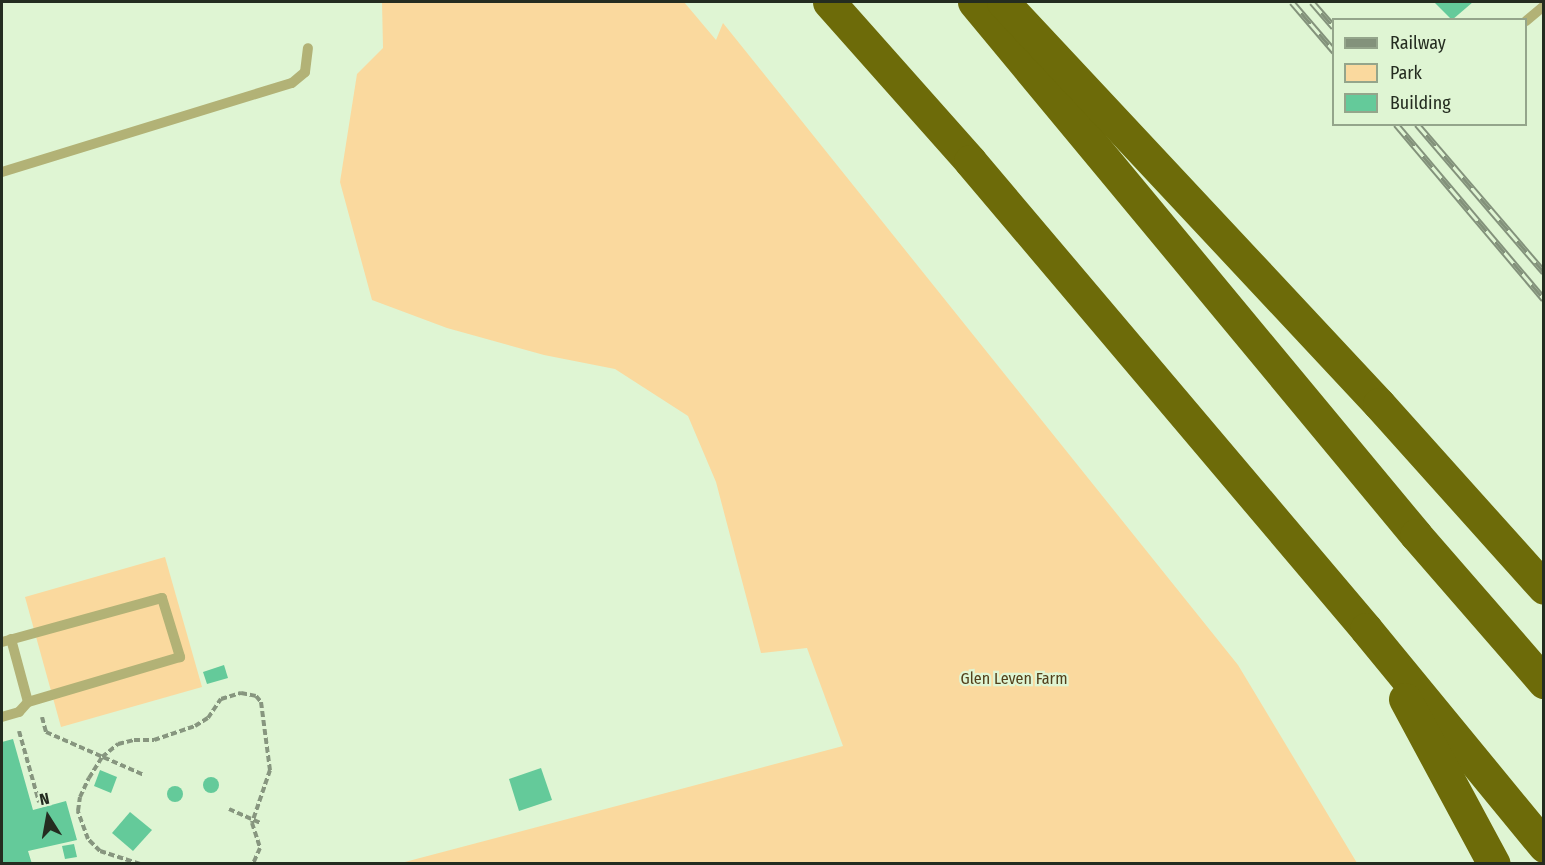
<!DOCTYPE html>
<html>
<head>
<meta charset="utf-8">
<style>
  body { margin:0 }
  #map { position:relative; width:1545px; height:865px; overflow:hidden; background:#dff5d3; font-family:"Fira Sans Condensed",sans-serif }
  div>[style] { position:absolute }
  .green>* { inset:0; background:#fad99e }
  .building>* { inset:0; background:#64ca9a }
  .round { border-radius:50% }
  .path>* { height:4px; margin-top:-2px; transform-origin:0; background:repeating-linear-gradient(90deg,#87967f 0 6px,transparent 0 9px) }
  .lane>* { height:10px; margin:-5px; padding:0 5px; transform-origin:5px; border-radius:5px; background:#b2b276 }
  .highway>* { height:33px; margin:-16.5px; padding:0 16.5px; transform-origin:16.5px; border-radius:16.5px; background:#6d6b09 }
  .rail>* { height:7px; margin-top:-3.5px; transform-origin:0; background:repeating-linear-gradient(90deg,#dff5d3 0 14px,#83927b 0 28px); box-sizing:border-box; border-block:2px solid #83927b }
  span { translate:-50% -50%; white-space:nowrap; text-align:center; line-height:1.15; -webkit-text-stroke:4.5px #dff5d3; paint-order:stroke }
  .park-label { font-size:16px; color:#523f1a }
  .frame { position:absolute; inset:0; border:3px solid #242c20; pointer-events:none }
  .legend { position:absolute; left:1332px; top:18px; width:195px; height:108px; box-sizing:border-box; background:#dff5d3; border:2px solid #94a58b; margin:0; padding:8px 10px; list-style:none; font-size:18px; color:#242c20 }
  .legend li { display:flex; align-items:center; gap:12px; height:30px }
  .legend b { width:30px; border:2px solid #94a58b }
  .north { position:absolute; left:18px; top:787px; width:60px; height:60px; -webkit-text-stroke:4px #dff5d3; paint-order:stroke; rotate:349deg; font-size:16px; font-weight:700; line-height:24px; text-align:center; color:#242c20 }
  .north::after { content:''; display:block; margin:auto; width:21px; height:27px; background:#242c20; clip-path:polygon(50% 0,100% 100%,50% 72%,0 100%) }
</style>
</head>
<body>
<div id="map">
  <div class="green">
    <div style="clip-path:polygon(382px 2px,684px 2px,716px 40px,723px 23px,1238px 665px,1357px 863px,401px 863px,843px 746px,807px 648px,761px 653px,716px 482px,688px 416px,615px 369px,544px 355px,447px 328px,372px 300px,340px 182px,357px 74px,383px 48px)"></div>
    <div style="clip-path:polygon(165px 557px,202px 687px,61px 727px,25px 597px)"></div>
  </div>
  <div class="building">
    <div style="clip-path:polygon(1434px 2px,1473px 2px,1452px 20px)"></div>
    <div style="clip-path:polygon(224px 665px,228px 678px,207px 684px,203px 672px)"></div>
    <div style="clip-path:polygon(13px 739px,33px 810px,66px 801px,77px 840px,28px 851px,32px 864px,2px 864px,2px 742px)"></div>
    <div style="clip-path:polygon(541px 768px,552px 800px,519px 811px,509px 779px)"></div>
    <div style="clip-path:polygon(100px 770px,117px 777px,111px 793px,94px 786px)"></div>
    <div class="round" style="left:203px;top:777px;width:16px;height:16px"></div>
    <div class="round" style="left:167px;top:786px;width:16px;height:16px"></div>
    <div style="clip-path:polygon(130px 812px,152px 830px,133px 851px,112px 833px)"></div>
    <div style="clip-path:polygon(74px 844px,77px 857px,65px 859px,62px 846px)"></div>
  </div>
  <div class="path">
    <div style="left:42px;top:717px;width:16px;rotate:75deg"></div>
    <div style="left:46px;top:732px;width:107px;rotate:23.7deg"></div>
    <div style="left:19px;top:731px;width:74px;rotate:74.3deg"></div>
    <div style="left:229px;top:809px;width:34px;rotate:24deg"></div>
    <div style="left:140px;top:864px;width:42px;rotate:-162deg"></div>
    <div style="left:100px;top:851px;width:17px;rotate:-135deg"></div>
    <div style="left:88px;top:839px;width:30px;rotate:-110deg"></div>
    <div style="left:78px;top:811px;width:14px;rotate:-82deg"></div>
    <div style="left:80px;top:797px;width:21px;rotate:-65deg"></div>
    <div style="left:89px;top:778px;width:25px;rotate:-58deg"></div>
    <div style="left:102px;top:757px;width:21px;rotate:-39deg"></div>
    <div style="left:118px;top:744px;width:16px;rotate:-14deg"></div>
    <div style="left:134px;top:740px;width:20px"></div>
    <div style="left:154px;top:740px;width:43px;rotate:-18.9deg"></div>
    <div style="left:195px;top:726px;width:15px;rotate:-32deg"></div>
    <div style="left:208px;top:718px;width:23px;rotate:-56deg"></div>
    <div style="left:221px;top:699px;width:21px;rotate:-17deg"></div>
    <div style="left:241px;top:693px;width:15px;rotate:11deg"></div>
    <div style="left:256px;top:696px;width:8px;rotate:50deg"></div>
    <div style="left:261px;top:702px;width:69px;rotate:82.5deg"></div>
    <div style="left:270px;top:770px;width:56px;rotate:108.8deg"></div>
    <div style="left:252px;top:823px;width:26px;rotate:72deg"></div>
    <div style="left:260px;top:848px;width:17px;rotate:114deg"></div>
  </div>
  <div class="lane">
    <div style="left:1526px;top:21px;width:23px;rotate:-40deg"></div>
    <div style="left:2px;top:172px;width:303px;rotate:-17.1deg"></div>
    <div style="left:292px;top:83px;width:17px;rotate:-40deg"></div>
    <div style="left:305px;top:72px;width:24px;rotate:-83deg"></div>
    <div style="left:11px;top:639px;width:65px;rotate:74.9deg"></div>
    <div style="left:2px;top:642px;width:166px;rotate:-15.4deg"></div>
    <div style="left:162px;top:598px;width:62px;rotate:73deg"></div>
    <div style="left:180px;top:657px;width:159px;rotate:163.5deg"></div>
    <div style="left:28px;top:702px;width:13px;rotate:132deg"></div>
    <div style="left:19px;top:712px;width:18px;rotate:164deg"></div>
  </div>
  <div class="highway">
    <div style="left:829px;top:2px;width:213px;rotate:48.4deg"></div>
    <div style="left:970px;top:161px;width:613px;rotate:49.76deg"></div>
    <div style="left:1366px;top:629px;width:281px;rotate:50.6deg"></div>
    <div style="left:974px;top:2px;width:692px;rotate:50.33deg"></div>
    <div style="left:1416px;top:535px;width:195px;rotate:49deg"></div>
    <div style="left:1003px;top:2px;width:550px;rotate:46.91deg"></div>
    <div style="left:1379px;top:404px;width:247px;rotate:48.1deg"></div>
    <div style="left:1405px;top:699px;width:187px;rotate:61.7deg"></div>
  </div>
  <div class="rail">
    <div style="left:1292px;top:2px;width:65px;rotate:49.4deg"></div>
    <div style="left:1312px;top:2px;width:33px;rotate:49deg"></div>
    <div style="left:1396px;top:124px;width:229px;rotate:49.8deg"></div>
    <div style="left:1417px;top:124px;width:195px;rotate:49.4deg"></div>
  </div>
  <div class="park-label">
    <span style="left:1014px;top:679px">Glen Leven Farm</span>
  </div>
  <div class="frame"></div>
  <ul class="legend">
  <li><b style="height:8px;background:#83927b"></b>Railway</li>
  <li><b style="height:16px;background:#fad99e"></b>Park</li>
  <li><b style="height:16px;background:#64ca9a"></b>Building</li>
  </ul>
  <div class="north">N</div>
</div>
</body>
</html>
